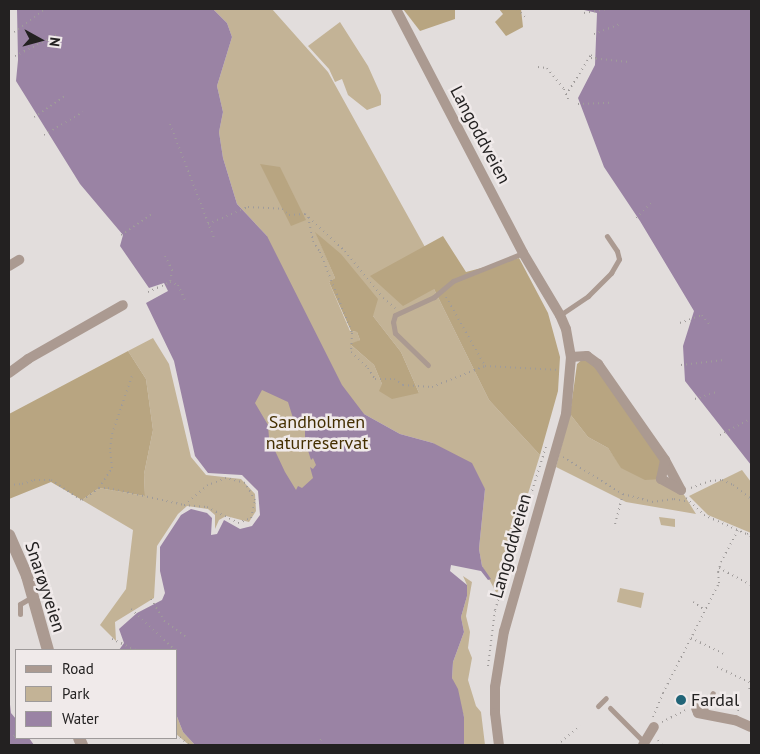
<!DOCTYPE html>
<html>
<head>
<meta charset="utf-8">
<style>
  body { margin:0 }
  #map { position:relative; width:760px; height:754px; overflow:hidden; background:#e2dddc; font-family:"PT Sans",sans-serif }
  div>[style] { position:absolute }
  .green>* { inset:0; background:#c3b396 }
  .forest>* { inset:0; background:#b8a581 }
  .water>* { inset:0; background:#9a83a4 }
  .path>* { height:2px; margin-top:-1px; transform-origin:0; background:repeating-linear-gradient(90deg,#9f9b9a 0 1px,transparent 0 5px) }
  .service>* { height:5px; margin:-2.5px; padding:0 2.5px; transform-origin:2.5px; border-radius:2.5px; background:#ab9a91 }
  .minor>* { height:10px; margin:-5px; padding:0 5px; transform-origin:5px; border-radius:5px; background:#ab9a91 }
  .tertiary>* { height:12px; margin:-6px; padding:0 6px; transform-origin:6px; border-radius:6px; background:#ab9a91 }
  .dots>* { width:14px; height:14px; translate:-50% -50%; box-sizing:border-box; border:2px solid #f0eaea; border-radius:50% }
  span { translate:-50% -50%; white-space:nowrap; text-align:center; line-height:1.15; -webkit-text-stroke:5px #f0eaea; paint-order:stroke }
  .street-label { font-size:18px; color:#232121 }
  .park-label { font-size:18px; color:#442f00 }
  .poi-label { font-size:18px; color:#232121 }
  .left { translate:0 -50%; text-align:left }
  .frame { position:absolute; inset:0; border:10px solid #232121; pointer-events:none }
  .legend { position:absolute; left:15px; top:649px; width:162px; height:90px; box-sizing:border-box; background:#f0eaea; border:1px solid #9e9a9a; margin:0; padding:6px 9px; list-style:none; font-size:15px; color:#232121 }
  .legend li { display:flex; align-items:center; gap:10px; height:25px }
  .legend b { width:25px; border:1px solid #9e9a9a }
  .north { position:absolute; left:15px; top:15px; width:50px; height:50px; -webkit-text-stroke:4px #f0eaea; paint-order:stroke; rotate:97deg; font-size:14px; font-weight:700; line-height:20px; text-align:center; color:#232121 }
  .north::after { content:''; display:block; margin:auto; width:18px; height:22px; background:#232121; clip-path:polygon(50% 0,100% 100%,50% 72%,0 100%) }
</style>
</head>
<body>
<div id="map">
  <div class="green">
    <div style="clip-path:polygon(evenodd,213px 9px,272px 9px,328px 72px,425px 247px,434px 289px,489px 400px,540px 455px,497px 594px,482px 566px,479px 549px,485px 489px,433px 443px,400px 434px,364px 414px,318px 550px,217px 345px,267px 236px,237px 204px,223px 158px,219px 132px,223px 112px,217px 86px,232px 37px,227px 23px,213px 9px,316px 233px,373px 316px,401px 352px,419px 393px,382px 384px,374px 365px,351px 345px,360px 340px,357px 332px,350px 331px,329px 282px,335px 278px,316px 233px)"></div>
    <div style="clip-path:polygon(340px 22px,368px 66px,381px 95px,381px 105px,367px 110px,348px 95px,342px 79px,335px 82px,329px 69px,308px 46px)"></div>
    <div style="clip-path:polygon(153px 338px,169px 364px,191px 457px,206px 475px,241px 479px,255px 494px,256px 511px,249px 522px,226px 516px,219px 520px,215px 529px,215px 515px,208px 509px,187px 506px,178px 514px,157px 546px,154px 598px,115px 622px,116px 641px,100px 625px,126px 589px,133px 530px,82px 500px,99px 488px,145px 496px,144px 474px,153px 430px,146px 379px,128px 351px)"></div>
    <div style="clip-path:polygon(570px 414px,588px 437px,608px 448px,622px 468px,661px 479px,681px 490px,696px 514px,626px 502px,556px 467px)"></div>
    <div style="clip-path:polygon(742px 470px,751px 482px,751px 533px,708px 515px,689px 496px)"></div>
    <div style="clip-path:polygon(659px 517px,675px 519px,675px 527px,661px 525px)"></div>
    <div style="clip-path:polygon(463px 576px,472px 582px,466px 616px,470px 632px,468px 648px,472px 658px,468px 680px,476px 706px,481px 712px,485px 745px,464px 745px,464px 717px,452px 678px,453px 662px,464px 632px,461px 617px,467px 596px,467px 585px)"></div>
    <div style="clip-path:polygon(620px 588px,644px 593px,641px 608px,617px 602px)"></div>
    <div style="clip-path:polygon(176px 714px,183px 732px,195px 745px,189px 745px,176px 734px)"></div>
  </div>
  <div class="forest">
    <div style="clip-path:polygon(403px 9px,455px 9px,455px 19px,420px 31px)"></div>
    <div style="clip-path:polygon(499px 9px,521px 9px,523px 27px,506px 36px,495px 22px,503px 14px)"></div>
    <div style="clip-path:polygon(260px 164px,280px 167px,306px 220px,291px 226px)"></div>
    <div style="clip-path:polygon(315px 232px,341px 254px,378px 299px,373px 316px,401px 352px,419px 393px,392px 399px,379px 391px,382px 384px,374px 365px,350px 344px,360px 340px,357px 332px,351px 331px,329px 282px,335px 278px)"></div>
    <div style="clip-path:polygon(443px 236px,466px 272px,519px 258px,548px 313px,560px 357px,558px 391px,540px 455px,489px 400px,434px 289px,403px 306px,370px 276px)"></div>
    <div style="clip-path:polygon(128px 351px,146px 379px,153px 430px,144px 474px,145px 496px,99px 488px,82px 500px,51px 482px,9px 499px,9px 414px)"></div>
    <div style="clip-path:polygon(584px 358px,598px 364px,665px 460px,661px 479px,645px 480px,621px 468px,608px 448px,588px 437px,570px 414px,577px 364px)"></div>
  </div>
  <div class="water">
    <div style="clip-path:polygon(evenodd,17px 9px,213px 9px,227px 23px,232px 37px,217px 86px,223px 112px,219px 132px,223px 158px,237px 204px,267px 236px,342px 385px,364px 414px,400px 434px,433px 443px,472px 463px,485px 489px,479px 549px,482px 566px,491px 579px,488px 580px,481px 571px,451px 565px,450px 571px,467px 585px,467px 596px,461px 617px,464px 632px,453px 662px,452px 678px,458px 689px,464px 717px,464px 745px,195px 745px,183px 732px,176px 714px,176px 650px,119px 650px,124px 643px,119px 629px,137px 613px,162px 600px,165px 593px,160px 571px,160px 547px,181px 515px,191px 509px,207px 513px,212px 518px,211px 535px,217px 534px,224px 520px,240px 529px,252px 526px,260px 515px,258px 491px,242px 475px,208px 473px,195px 456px,174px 361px,146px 303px,168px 291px,164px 283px,149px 288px,120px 246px,123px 235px,80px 184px,16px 81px,18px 60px,17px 9px,262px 390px,288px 402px,293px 418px,298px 424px,301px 423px,305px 429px,305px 441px,311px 460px,313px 458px,316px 465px,313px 469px,310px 467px,313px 478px,302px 488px,298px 486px,296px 490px,285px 472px,269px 438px,268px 425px,255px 403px,262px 390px)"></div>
    <div style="clip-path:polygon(580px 9px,751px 9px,751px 465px,685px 381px,683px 346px,694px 311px,640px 221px,604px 167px,578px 98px,595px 65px,597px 13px)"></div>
    <div style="clip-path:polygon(9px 696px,11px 713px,16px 719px,16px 738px,29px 738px,34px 745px,9px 745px)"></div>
  </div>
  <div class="path">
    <div style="left:517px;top:9px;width:11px;rotate:45deg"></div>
    <div style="left:584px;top:13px;width:22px;rotate:-10deg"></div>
    <div style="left:14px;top:32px;width:39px;rotate:-37deg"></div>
    <div style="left:594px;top:34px;width:28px;rotate:-21deg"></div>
    <div style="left:15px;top:56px;width:46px;rotate:-27.1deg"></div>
    <div style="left:591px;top:58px;width:38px;rotate:6deg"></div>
    <div style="left:538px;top:67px;width:9px;rotate:6deg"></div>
    <div style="left:547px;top:68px;width:27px;rotate:51deg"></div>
    <div style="left:564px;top:89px;width:11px;rotate:68deg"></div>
    <div style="left:566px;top:95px;width:47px;rotate:-58deg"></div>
    <div style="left:591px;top:55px;width:6px;rotate:31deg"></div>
    <div style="left:578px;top:104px;width:33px;rotate:-2deg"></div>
    <div style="left:34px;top:117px;width:37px;rotate:-34deg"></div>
    <div style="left:170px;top:124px;width:122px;rotate:68.9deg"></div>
    <div style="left:44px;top:135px;width:45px;rotate:-30.5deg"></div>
    <div style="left:308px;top:217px;width:25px;rotate:78deg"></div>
    <div style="left:313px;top:241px;width:13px;rotate:58deg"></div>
    <div style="left:320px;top:252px;width:87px;rotate:68.4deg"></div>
    <div style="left:352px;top:333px;width:19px;rotate:93deg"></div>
    <div style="left:351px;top:352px;width:23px;rotate:43deg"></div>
    <div style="left:368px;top:368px;width:13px;rotate:58deg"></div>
    <div style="left:375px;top:379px;width:19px"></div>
    <div style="left:394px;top:379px;width:11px;rotate:34deg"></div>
    <div style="left:403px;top:385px;width:29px;rotate:4deg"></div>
    <div style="left:432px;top:387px;width:57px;rotate:-21.6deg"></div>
    <div style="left:636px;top:218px;width:23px;rotate:-45deg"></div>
    <div style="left:208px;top:224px;width:43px;rotate:-23deg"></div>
    <div style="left:248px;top:207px;width:34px;rotate:3deg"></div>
    <div style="left:282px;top:209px;width:9px;rotate:41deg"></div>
    <div style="left:289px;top:215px;width:16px;rotate:-4deg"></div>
    <div style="left:305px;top:214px;width:54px;rotate:42.8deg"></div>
    <div style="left:345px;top:251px;width:60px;rotate:51deg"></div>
    <div style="left:383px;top:298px;width:16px;rotate:40deg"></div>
    <div style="left:121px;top:235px;width:37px;rotate:-34deg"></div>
    <div style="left:165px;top:256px;width:16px;rotate:63deg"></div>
    <div style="left:172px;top:270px;width:12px;rotate:99deg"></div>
    <div style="left:148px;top:292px;width:24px;rotate:-24deg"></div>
    <div style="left:170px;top:282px;width:9px;rotate:21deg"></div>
    <div style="left:178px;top:285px;width:17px;rotate:65deg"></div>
    <div style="left:446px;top:297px;width:79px;rotate:60.5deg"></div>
    <div style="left:485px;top:366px;width:75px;rotate:3.1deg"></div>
    <div style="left:680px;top:323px;width:23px;rotate:-20deg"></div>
    <div style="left:702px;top:315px;width:13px;rotate:51deg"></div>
    <div style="left:681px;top:365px;width:43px;rotate:-6.6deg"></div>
    <div style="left:695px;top:399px;width:23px;rotate:-18deg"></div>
    <div style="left:720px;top:435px;width:34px;rotate:-28deg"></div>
    <div style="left:563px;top:457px;width:70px;rotate:31.7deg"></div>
    <div style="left:623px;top:494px;width:30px;rotate:15deg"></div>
    <div style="left:652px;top:502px;width:22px;rotate:-8deg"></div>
    <div style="left:674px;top:499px;width:15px;rotate:11deg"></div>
    <div style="left:9px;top:485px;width:13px;rotate:-4deg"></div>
    <div style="left:22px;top:484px;width:13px;rotate:-18deg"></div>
    <div style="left:34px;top:480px;width:17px"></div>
    <div style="left:51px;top:480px;width:37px;rotate:33deg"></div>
    <div style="left:82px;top:500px;width:21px;rotate:-35deg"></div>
    <div style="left:99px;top:488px;width:9px"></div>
    <div style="left:108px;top:488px;width:78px;rotate:12.6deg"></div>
    <div style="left:184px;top:505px;width:23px;rotate:5deg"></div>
    <div style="left:207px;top:507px;width:35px;rotate:27deg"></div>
    <div style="left:238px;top:523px;width:14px;rotate:-21deg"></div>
    <div style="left:251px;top:518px;width:18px;rotate:-77deg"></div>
    <div style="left:255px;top:500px;width:20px;rotate:-120deg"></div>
    <div style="left:245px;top:483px;width:20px;rotate:-165deg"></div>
    <div style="left:226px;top:478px;width:19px;rotate:159deg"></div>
    <div style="left:208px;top:485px;width:31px;rotate:140deg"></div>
    <div style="left:99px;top:488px;width:24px;rotate:-57deg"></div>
    <div style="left:112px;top:468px;width:19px;rotate:-96deg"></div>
    <div style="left:110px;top:449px;width:15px;rotate:-82deg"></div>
    <div style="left:112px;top:434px;width:61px;rotate:-71deg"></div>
    <div style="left:691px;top:488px;width:20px;rotate:-20deg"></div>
    <div style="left:710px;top:481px;width:12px;rotate:-5deg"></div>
    <div style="left:722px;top:480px;width:12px;rotate:24deg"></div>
    <div style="left:733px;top:485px;width:23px;rotate:38deg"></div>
    <div style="left:686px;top:498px;width:25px;rotate:43deg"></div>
    <div style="left:704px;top:515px;width:51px;rotate:24.1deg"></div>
    <div style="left:615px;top:524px;width:31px;rotate:-75deg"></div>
    <div style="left:747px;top:534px;width:5px;rotate:-37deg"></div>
    <div style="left:719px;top:568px;width:36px;rotate:28deg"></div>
    <div style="left:151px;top:599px;width:26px;rotate:59deg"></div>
    <div style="left:164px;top:621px;width:27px;rotate:36deg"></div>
    <div style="left:693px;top:602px;width:14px;rotate:34deg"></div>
    <div style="left:131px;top:609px;width:59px;rotate:42.9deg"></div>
    <div style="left:691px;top:638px;width:37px;rotate:26deg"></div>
    <div style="left:112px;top:639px;width:26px;rotate:25deg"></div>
    <div style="left:488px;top:666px;width:56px;rotate:-82.9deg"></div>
    <div style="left:495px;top:610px;width:172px;rotate:-72.7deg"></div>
    <div style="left:717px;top:667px;width:38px;rotate:25deg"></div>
    <div style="left:749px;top:689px;width:4px;rotate:-63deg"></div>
    <div style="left:9px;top:711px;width:3px;rotate:-18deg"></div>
    <div style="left:738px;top:711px;width:9px;rotate:-63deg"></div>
    <div style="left:653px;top:717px;width:26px;rotate:-67deg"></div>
    <div style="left:663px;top:693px;width:123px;rotate:-63deg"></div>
    <div style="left:719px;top:583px;width:11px;rotate:-95deg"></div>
    <div style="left:718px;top:572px;width:10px;rotate:-73deg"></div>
    <div style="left:721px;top:562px;width:36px;rotate:-62deg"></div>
    <div style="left:662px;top:722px;width:28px;rotate:-27deg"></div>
    <div style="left:176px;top:734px;width:17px;rotate:40deg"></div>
    <div style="left:9px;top:738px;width:8px;rotate:-23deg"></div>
    <div style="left:658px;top:740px;width:6px;rotate:51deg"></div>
    <div style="left:319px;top:745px;width:9px;rotate:-72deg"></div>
    <div style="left:557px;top:745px;width:30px;rotate:-40deg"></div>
  </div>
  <div class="service">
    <div style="left:560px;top:315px;width:34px;rotate:-34deg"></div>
    <div style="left:588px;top:296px;width:33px;rotate:-45deg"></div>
    <div style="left:611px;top:273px;width:16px;rotate:-60deg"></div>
    <div style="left:619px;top:259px;width:8px;rotate:-104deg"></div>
    <div style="left:617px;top:251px;width:18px;rotate:-124deg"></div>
    <div style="left:428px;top:365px;width:46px;rotate:-135.9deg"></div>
    <div style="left:395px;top:333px;width:11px;rotate:-100deg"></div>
    <div style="left:393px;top:322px;width:7px;rotate:-74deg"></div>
    <div style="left:395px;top:315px;width:43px;rotate:-24.8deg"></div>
    <div style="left:434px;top:297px;width:25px;rotate:-40deg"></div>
    <div style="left:453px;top:281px;width:75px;rotate:-21.8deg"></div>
    <div style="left:20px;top:614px;width:10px;rotate:-90deg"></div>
    <div style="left:20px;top:604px;width:14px;rotate:-30deg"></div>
    <div style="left:598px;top:706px;width:11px;rotate:-45deg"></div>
    <div style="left:610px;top:708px;width:49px;rotate:45deg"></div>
    <div style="left:703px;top:714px;width:23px;rotate:-65deg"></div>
  </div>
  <div class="minor">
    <div style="left:396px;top:9px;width:275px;rotate:62.5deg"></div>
    <div style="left:523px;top:253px;width:72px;rotate:59.2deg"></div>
    <div style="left:560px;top:315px;width:15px;rotate:67deg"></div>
    <div style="left:566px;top:329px;width:28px;rotate:80deg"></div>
    <div style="left:571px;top:357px;width:57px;rotate:95deg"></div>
    <div style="left:566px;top:414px;width:226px;rotate:105.9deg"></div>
    <div style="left:504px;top:631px;width:57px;rotate:99.1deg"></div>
    <div style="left:495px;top:687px;width:26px;rotate:90deg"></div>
    <div style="left:495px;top:713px;width:32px;rotate:83deg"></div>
    <div style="left:9px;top:266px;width:12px;rotate:-31deg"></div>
    <div style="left:571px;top:357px;width:16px;rotate:-4deg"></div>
    <div style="left:587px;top:356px;width:14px;rotate:36deg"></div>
    <div style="left:598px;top:364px;width:117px;rotate:55.1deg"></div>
    <div style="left:665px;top:460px;width:34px;rotate:62deg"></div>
    <div style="left:681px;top:490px;width:23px;rotate:-151deg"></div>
    <div style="left:661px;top:479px;width:19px;rotate:-78deg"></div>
    <div style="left:9px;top:373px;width:24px;rotate:-36deg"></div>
    <div style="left:28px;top:359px;width:109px;rotate:-29.6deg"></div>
    <div style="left:696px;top:708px;width:5px;rotate:68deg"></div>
    <div style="left:698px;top:713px;width:38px;rotate:11deg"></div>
    <div style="left:735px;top:720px;width:17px;rotate:24deg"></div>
    <div style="left:643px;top:745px;width:21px;rotate:-59deg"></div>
  </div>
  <div class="tertiary">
    <div style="left:9px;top:535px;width:45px;rotate:66.3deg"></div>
    <div style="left:27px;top:576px;width:77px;rotate:74.2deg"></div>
    <div style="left:79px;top:738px;width:8px;rotate:67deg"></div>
  </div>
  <div class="dots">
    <div style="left:681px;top:700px;background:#216477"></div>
  </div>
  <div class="street-label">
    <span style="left:480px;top:135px;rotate:62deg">Langoddveien</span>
    <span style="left:511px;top:546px;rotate:-74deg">Langoddveien</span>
    <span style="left:45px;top:587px;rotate:72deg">Snarøyveien</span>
  </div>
  <div class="park-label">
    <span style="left:317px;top:433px">Sandholmen<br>naturreservat</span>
  </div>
  <div class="poi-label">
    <span class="left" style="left:691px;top:700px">Fardal</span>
  </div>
  <div class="frame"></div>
  <ul class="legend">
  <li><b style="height:6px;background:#ab9a91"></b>Road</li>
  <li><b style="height:14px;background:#c3b396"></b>Park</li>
  <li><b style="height:14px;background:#9a83a4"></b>Water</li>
  </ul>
  <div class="north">N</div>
</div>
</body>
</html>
